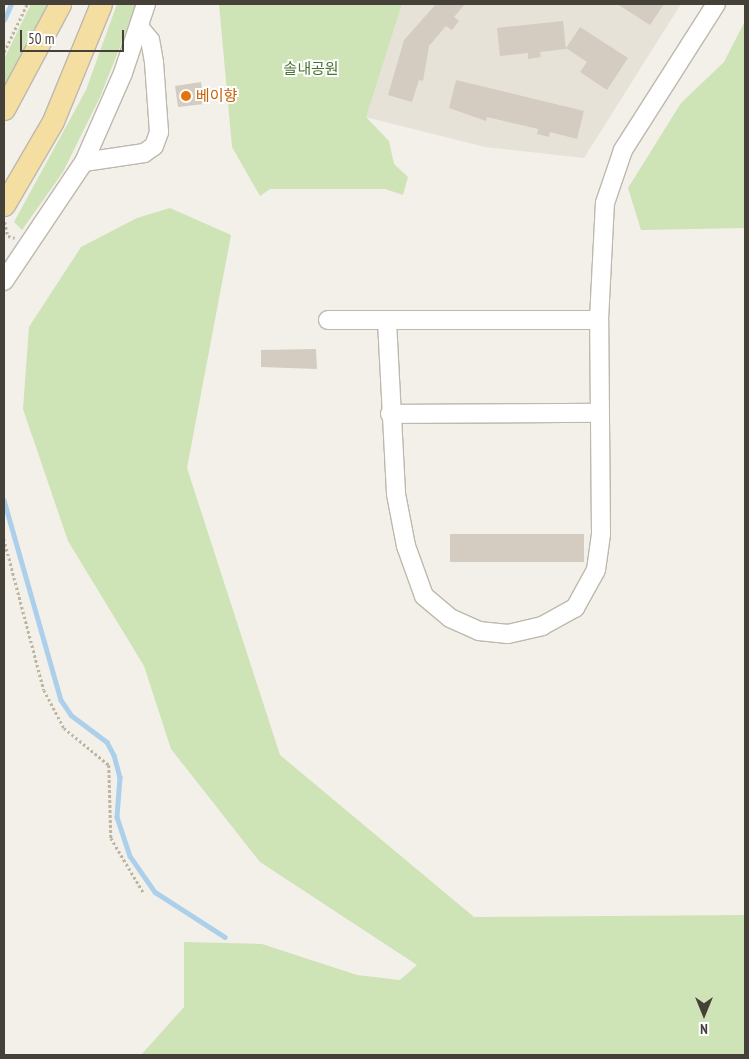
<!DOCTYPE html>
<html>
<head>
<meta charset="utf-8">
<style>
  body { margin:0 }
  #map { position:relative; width:749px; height:1059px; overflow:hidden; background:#f3f0ea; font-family:"PT Sans Narrow","Noto Sans KR",sans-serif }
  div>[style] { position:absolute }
  .residential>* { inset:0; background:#e7e2d8 }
  .green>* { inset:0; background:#cee3b6 }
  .stream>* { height:4.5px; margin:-2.25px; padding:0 2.25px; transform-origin:2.25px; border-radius:2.25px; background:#acd0ea }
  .building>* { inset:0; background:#d4ccc0 }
  .path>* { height:2.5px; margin-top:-1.25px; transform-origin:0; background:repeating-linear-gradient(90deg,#beb4a0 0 2.5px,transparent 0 5px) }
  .roads { filter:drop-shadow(1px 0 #beb8ad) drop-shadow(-1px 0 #beb8ad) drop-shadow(0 1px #beb8ad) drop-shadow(0 -1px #beb8ad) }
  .minor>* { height:18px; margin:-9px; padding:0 9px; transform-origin:9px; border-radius:9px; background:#fff }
  .major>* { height:21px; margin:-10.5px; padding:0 10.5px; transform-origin:10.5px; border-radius:10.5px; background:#f5dea1 }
  .dots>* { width:14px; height:14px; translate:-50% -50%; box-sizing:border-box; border:2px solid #fff; border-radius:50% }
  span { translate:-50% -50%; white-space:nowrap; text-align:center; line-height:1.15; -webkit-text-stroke:4px #fff; paint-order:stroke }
  .park-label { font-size:15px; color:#497331 }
  .food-label { font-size:15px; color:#c56008 }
  .left { translate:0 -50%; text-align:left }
  .frame { position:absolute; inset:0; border:5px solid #464138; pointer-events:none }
  .north { position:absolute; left:679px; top:989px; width:50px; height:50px; -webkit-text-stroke:4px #fff; paint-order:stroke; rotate:180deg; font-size:14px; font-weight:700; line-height:20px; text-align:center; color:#464138 }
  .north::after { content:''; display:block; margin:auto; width:18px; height:22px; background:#464138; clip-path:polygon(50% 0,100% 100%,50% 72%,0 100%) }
  .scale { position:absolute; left:20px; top:30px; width:104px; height:22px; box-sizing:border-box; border:2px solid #464138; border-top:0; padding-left:6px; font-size:15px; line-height:18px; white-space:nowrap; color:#464138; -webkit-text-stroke:4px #fff; paint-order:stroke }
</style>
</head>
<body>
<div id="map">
  <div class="residential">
    <div style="clip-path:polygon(402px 4px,681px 4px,584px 158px,485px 147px,365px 117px)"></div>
  </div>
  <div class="green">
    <div style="clip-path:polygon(31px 4px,49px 4px,4px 91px,4px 59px)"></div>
    <div style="clip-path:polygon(117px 4px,137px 4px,100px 97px,63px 172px,22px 230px,14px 222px,86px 90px)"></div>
    <div style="clip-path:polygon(219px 4px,402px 4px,366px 117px,389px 141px,394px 164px,408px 177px,403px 195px,385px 189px,270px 189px,260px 196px,232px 147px)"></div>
    <div style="clip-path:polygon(745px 21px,745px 228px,641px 230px,628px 188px,681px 103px,724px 62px)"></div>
    <div style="clip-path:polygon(170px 208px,231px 235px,187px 468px,280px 755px,474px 917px,745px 915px,745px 1055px,141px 1055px,184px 1007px,184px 942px,262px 944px,357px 975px,400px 980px,417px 965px,260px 862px,171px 749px,144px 666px,68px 541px,23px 409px,29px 327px,81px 247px,137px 218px)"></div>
  </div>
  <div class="stream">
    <div style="left:4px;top:20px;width:17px;rotate:-66deg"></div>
    <div style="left:4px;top:500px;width:208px;rotate:74.1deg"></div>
    <div style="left:61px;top:700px;width:18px;rotate:56deg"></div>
    <div style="left:71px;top:715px;width:45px;rotate:36.9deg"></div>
    <div style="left:107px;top:742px;width:15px;rotate:62deg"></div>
    <div style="left:114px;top:755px;width:23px;rotate:75deg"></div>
    <div style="left:120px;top:777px;width:40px;rotate:94.3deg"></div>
    <div style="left:117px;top:817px;width:41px;rotate:71.6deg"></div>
    <div style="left:130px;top:856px;width:44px;rotate:55.2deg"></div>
    <div style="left:155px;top:892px;width:83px;rotate:32.7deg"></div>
  </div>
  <div class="building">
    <div style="clip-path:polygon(436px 4px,465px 4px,454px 17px,459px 21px,452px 30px,446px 26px,429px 46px,423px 81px,419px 80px,412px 102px,388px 95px,404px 40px)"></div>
    <div style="clip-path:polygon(617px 4px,664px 4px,650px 25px)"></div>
    <div style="clip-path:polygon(563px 21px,566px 49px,540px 52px,541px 57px,528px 59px,528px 53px,500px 56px,497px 28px)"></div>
    <div style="clip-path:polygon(580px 27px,628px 58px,607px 90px,580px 72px,587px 62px,566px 48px)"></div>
    <div style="clip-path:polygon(456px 80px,584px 111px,577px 139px,550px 132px,549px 137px,537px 134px,538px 129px,487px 117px,486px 121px,449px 108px)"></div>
    <div style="clip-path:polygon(201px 82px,204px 104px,178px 107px,175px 86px)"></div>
    <div style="clip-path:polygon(316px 349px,317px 369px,261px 367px,261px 350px)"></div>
    <div style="clip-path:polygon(450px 534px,584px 534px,584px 562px,450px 562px)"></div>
  </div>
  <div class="path">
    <div style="left:4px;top:52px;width:53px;rotate:-64.4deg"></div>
    <div style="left:5px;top:222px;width:14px;rotate:78deg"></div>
    <div style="left:8px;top:236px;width:7px;rotate:16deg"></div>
    <div style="left:4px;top:539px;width:156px;rotate:75.2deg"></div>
    <div style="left:44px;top:690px;width:43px;rotate:62.2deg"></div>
    <div style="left:64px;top:728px;width:58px;rotate:39.4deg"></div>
    <div style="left:109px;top:765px;width:73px;rotate:88.4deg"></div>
    <div style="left:111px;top:838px;width:63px;rotate:59.3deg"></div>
  </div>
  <div class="roads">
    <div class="minor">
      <div style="left:84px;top:162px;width:61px;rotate:-8.5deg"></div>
      <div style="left:144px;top:153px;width:12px;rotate:-35deg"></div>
      <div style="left:154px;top:146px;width:15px;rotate:-70deg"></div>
      <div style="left:159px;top:132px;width:70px;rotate:-94.1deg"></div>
      <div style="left:154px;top:62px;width:22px;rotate:-100deg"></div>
      <div style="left:150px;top:40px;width:17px;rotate:-130deg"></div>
      <div style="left:4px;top:281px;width:143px;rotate:-56.1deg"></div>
      <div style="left:84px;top:162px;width:97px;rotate:-66.3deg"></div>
      <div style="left:123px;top:73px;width:73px;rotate:-71.6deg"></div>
      <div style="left:328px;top:320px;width:271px"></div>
      <div style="left:387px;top:321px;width:173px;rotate:87deg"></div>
      <div style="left:396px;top:494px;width:53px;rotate:79.1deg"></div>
      <div style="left:406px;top:546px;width:53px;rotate:70.2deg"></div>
      <div style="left:424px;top:596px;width:34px;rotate:40deg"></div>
      <div style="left:450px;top:618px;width:32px;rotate:24deg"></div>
      <div style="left:479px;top:631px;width:29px;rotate:6deg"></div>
      <div style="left:508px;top:634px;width:35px;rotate:-13deg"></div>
      <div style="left:542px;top:626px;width:38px;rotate:-29deg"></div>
      <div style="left:575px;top:608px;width:43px;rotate:-61.1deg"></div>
      <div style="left:596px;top:570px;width:37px;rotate:-82deg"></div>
      <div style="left:601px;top:533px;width:213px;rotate:-90.5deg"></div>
      <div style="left:599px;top:320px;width:117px;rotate:-87.1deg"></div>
      <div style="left:605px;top:203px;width:56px;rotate:-71.2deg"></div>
      <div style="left:623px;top:150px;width:173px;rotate:-57.5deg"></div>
      <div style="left:390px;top:414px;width:209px;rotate:-0.3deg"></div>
    </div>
    <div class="major">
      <div style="left:4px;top:109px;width:119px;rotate:-61.9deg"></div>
      <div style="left:4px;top:205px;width:97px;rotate:-59.7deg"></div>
      <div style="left:53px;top:121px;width:126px;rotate:-67.7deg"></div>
    </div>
  </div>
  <div class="dots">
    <div style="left:186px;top:96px;background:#e8710a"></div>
  </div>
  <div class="park-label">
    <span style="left:311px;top:69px">솔내공원</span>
  </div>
  <div class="food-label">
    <span class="left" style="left:196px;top:96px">베이향</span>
  </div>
  <div class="frame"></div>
  <div class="north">N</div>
  <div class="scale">50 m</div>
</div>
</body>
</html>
